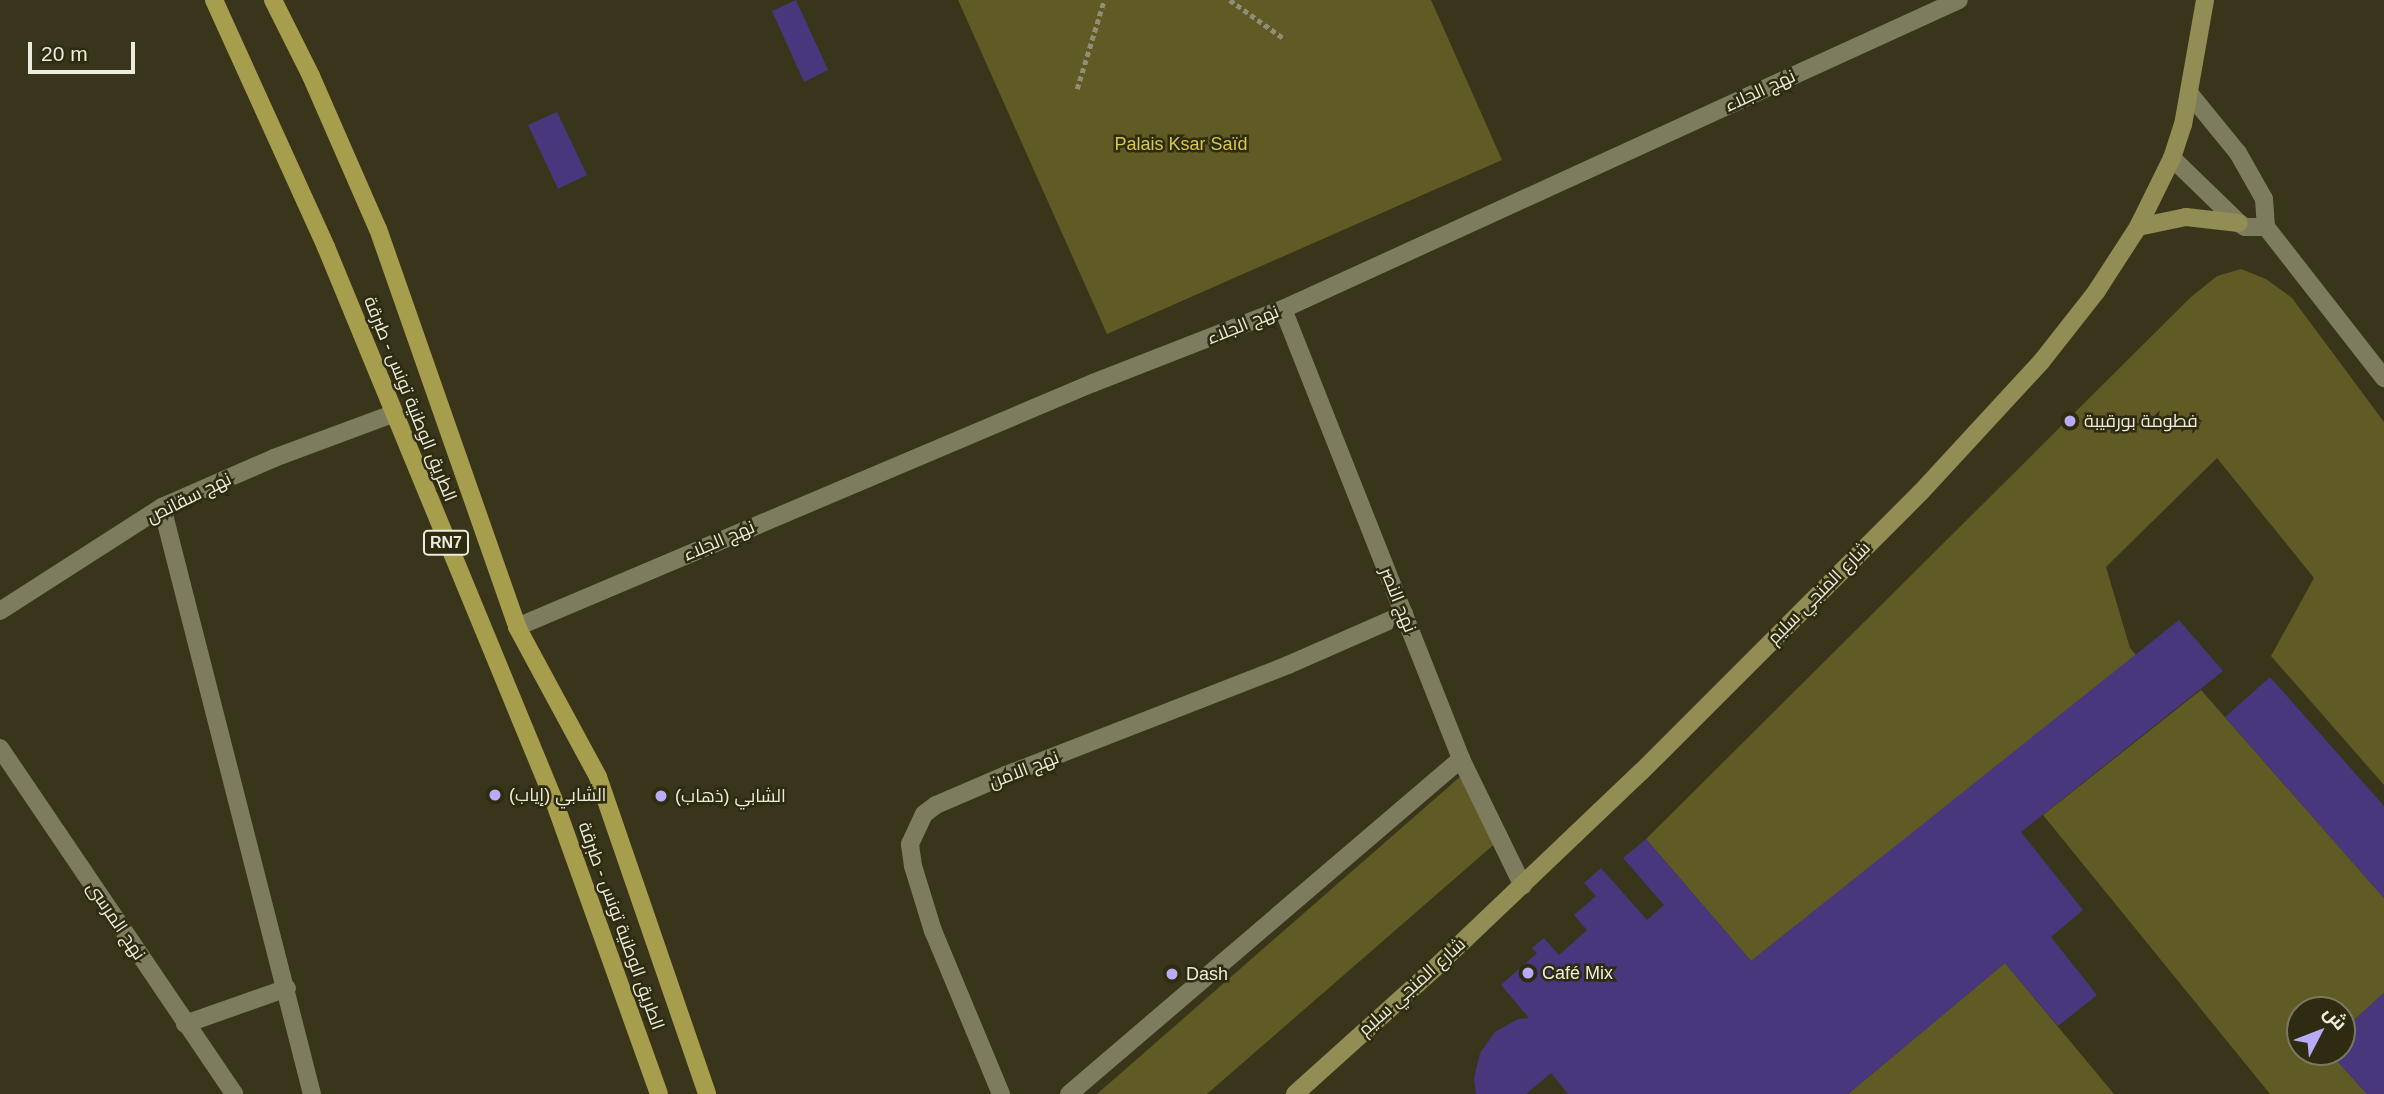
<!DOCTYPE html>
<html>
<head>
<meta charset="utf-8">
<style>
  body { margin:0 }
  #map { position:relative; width:2384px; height:1094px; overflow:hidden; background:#38351a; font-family:Helvetica,Cairo,sans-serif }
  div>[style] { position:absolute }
  .green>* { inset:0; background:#605a24 }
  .building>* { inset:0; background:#48377d }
  .path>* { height:4.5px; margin-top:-2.25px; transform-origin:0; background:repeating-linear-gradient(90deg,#908e78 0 5px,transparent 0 8.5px) }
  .minor>* { height:18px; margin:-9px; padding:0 9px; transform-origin:9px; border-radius:9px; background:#7e7c5e }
  .tertiary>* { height:18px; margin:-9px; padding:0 9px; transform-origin:9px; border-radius:9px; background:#7e7c5e }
  .secondary>* { height:18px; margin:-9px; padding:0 9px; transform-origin:9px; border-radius:9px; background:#928d55 }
  .primary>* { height:18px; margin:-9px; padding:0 9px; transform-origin:9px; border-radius:9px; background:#a69e4d }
  .dots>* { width:19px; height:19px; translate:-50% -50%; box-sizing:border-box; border:4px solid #2e2b10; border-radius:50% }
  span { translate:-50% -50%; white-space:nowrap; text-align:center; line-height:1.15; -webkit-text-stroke:5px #2e2b10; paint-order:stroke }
  .shield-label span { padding:2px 5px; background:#2e2b10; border:2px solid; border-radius:5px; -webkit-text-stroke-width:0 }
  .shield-label { font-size:16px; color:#edecdc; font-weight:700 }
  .street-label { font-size:18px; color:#edecdc }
  .park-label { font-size:18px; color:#d6c94d }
  .poi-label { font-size:18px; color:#edecdc }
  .left { translate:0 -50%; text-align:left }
  .north { position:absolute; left:2286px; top:996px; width:70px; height:70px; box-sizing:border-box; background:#2e2b10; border:2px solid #7a7862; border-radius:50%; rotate:48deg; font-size:19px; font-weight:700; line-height:28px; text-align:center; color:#edecdc }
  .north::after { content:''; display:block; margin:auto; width:24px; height:32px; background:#b8abf7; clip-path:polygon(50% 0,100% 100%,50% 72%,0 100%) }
  .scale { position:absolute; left:28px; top:42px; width:107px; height:32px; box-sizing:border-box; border:4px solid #edecdc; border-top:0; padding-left:9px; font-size:21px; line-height:24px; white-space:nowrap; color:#edecdc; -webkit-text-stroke:5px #2e2b10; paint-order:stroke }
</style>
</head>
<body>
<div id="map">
  <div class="green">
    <div style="clip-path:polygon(958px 0,1431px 0,1502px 160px,1107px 334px)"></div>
    <div style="clip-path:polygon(2241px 269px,2266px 279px,2292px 298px,2384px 422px,2384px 785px,2271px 656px,2314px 578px,2217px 458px,2106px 567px,2130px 648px,2137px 656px,1751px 961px,1646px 839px,2191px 297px,2217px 276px)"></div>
    <div style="clip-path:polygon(2201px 690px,2384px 898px,2384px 993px,2342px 1031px,2342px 1010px,2300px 1010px,2300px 1052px,2329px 1052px,2367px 1094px,2270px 1094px,2043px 815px)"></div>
    <div style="clip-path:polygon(1461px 776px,1498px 841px,1207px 1094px,1097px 1094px)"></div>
    <div style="clip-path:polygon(2005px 963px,2114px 1094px,1848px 1094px)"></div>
  </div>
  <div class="building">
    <div style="clip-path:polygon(796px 0,828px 70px,804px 82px,772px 11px)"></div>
    <div style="clip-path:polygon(557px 112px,587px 175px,558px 189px,528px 125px)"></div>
    <div style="clip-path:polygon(2179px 620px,2223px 671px,2021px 832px,2083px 910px,2051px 937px,2097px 995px,2058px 1026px,2005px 963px,1848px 1094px,1568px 1094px,1551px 1073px,1526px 1094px,1476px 1094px,1474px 1078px,1480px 1053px,1495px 1032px,1518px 1019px,1529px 1018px,1501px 985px,1537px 953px,1532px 948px,1544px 938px,1559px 955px,1587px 930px,1574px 915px,1596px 896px,1584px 883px,1601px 868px,1647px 920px,1664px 905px,1623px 858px,1646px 839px,1751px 961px)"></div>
    <div style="clip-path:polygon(2270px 677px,2384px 806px,2384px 898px,2225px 717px)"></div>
    <div style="clip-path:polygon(2384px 993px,2384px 1094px,2367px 1094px,2329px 1052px,2342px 1052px,2342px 1031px)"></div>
  </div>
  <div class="path">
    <div style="left:1230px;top:0;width:65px;rotate:35.6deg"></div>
    <div style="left:1077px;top:89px;width:93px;rotate:-73.1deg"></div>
  </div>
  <div class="minor">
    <div style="left:1283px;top:309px;width:484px;rotate:68.4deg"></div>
    <div style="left:1461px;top:759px;width:141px;rotate:64deg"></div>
    <div style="left:162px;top:507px;width:606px;rotate:75.67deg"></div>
    <div style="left:0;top:611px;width:193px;rotate:-32.7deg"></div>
    <div style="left:162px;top:507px;width:122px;rotate:-23.6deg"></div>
    <div style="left:274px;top:458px;width:126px;rotate:-20.4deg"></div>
    <div style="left:517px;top:627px;width:626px;rotate:-22.96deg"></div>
    <div style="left:1093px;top:383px;width:204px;rotate:-21.3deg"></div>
    <div style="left:1283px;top:309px;width:743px;rotate:-24.57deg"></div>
    <div style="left:0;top:748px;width:418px;rotate:55.9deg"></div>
    <div style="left:185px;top:1024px;width:108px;rotate:-19.4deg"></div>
    <div style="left:1001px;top:1094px;width:177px;rotate:-112.6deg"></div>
    <div style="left:933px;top:931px;width:68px;rotate:-107.1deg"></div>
    <div style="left:913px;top:866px;width:22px;rotate:-98deg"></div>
    <div style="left:910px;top:844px;width:33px;rotate:-65deg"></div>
    <div style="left:924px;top:814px;width:15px;rotate:-37deg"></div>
    <div style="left:936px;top:805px;width:76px;rotate:-23.2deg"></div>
    <div style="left:1006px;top:775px;width:303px;rotate:-21.3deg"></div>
    <div style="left:1288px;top:665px;width:127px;rotate:-23.7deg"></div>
    <div style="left:1069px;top:1094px;width:516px;rotate:-40.52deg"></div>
  </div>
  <div class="tertiary">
    <div style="left:2189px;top:93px;width:77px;rotate:50.8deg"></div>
    <div style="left:2238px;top:153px;width:53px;rotate:60.5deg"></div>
    <div style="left:2264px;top:199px;width:28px;rotate:86deg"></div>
    <div style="left:2266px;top:227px;width:192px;rotate:52deg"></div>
    <div style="left:2172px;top:158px;width:93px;rotate:44.1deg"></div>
    <div style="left:2239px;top:223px;width:7px;rotate:34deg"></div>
    <div style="left:2245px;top:227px;width:21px"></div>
  </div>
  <div class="secondary">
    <div style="left:2138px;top:227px;width:49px;rotate:-11.8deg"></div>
    <div style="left:2186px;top:217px;width:53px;rotate:6.5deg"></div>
    <div style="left:1295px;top:1094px;width:191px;rotate:-42deg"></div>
    <div style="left:1437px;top:966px;width:282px;rotate:-43.6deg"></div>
    <div style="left:1641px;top:772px;width:396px;rotate:-45deg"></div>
    <div style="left:1921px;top:492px;width:177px;rotate:-47.3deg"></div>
    <div style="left:2041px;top:362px;width:89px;rotate:-51.8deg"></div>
    <div style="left:2096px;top:292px;width:77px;rotate:-57.1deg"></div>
    <div style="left:2138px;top:227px;width:77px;rotate:-63.8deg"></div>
    <div style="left:2172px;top:158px;width:35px;rotate:-72deg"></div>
    <div style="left:2183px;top:125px;width:127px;rotate:-80deg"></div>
  </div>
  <div class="primary">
    <div style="left:214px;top:0;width:271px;rotate:65.6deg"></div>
    <div style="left:326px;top:247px;width:596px;rotate:67.61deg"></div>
    <div style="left:553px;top:798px;width:314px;rotate:70.3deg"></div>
    <div style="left:273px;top:0;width:85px;rotate:63.4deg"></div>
    <div style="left:311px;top:76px;width:167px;rotate:66.4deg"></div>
    <div style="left:378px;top:229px;width:422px;rotate:70.7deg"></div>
    <div style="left:517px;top:627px;width:170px;rotate:61.6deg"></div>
    <div style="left:598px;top:777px;width:335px;rotate:71deg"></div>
  </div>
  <div class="dots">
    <div style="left:2070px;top:421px;background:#b8abf7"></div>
    <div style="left:495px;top:795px;background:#b8abf7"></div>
    <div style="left:661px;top:796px;background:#b8abf7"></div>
    <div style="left:1528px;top:973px;background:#b8abf7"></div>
    <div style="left:1172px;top:974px;background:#b8abf7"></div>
  </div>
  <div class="shield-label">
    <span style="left:446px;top:543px">RN7</span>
  </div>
  <div class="street-label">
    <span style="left:1760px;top:91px;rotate:-25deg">نهج الجلاء</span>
    <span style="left:1243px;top:325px;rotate:-22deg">نهج الجلاء</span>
    <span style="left:410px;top:399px;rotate:68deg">الطريق الوطنية تونس - طبرقة</span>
    <span style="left:189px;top:498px;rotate:-26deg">نهج سقانص</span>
    <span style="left:719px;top:541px;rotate:-23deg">نهج الجلاء</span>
    <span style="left:1819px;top:593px;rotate:-45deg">شارع المنجي سليم</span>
    <span style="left:1398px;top:600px;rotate:68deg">نهج النصر</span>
    <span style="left:1024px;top:770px;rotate:-21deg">نهج الامن</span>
    <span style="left:116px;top:921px;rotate:56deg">نهج المرسى</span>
    <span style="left:621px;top:926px;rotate:70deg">الطريق الوطنية تونس - طبرقة</span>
    <span style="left:1412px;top:987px;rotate:-42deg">شارع المنجي سليم</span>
  </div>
  <div class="park-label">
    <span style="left:1181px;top:144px">Palais Ksar Saïd</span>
  </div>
  <div class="poi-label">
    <span class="left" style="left:2084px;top:421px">فطومة بورقيبة</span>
    <span class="left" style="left:509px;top:795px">الشابي (إياب)</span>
    <span class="left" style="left:675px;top:796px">الشابي (ذهاب)</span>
    <span class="left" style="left:1542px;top:973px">Café Mix</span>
    <span class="left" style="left:1186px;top:974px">Dash</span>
  </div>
  <div class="north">ش</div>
  <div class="scale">20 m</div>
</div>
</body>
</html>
